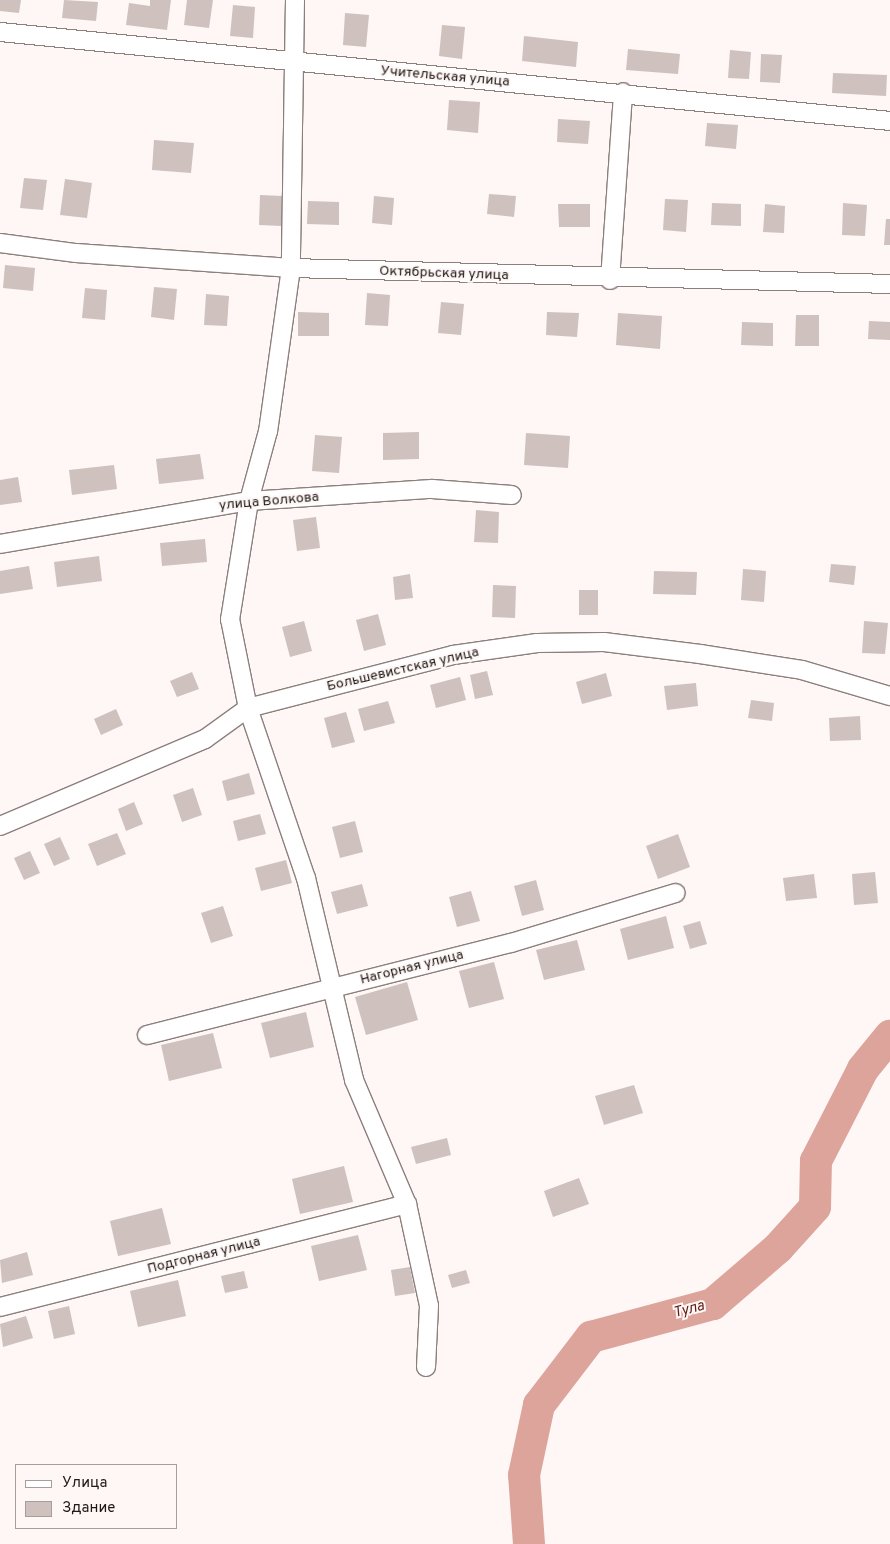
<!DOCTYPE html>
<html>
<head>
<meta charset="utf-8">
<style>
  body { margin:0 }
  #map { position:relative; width:890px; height:1544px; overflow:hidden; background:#fef7f6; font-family:Overpass,sans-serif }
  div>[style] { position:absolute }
  .river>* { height:32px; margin:-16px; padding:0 16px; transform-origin:16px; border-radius:16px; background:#dca49a }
  .building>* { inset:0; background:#cfc1be }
  .roads { filter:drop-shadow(1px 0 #8c7f7c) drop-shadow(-1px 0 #8c7f7c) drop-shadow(0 1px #8c7f7c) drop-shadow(0 -1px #8c7f7c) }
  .minor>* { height:18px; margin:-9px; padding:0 9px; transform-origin:9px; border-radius:9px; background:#fff }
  span { translate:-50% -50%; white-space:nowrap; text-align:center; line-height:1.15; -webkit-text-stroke:4px #fef7f6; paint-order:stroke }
  .street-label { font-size:14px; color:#1f1918 }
  .water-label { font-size:15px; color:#5e1c13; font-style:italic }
  .legend { position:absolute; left:15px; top:1464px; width:162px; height:65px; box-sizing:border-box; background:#fef7f6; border:1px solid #a59e9d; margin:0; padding:6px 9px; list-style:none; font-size:15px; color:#1f1918 }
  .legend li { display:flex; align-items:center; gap:10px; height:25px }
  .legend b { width:25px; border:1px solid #a59e9d }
</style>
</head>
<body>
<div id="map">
  <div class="river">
    <div style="left:529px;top:1544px;width:69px;rotate:-94.1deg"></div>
    <div style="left:524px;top:1475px;width:72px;rotate:-77.9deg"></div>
    <div style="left:539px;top:1405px;width:86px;rotate:-52.6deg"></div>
    <div style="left:591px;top:1337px;width:126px;rotate:-15.1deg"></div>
    <div style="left:713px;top:1304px;width:86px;rotate:-40.7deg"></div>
    <div style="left:778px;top:1248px;width:55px;rotate:-47.9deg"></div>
    <div style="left:815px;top:1207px;width:46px;rotate:-88.8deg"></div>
    <div style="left:816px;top:1161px;width:103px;rotate:-62.9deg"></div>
    <div style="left:863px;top:1069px;width:43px;rotate:-50.7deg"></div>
  </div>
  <div class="building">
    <div style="clip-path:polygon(0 0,21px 0,19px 13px,0 11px)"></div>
    <div style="clip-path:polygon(64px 0,98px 2px,96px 21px,62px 18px)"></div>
    <div style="clip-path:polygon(150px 0,171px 0,167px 30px,126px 25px,129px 3px,150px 6px)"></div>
    <div style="clip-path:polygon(187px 0,213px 0,209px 28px,184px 25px)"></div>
    <div style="clip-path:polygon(233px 5px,255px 7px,253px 38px,230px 36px)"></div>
    <div style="clip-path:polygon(345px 13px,369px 15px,366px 47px,343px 45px)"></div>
    <div style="clip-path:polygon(442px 25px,465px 27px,462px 59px,439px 56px)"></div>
    <div style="clip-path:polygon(524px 36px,578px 42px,576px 67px,522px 61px)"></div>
    <div style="clip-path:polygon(628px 49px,680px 54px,678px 74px,626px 70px)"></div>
    <div style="clip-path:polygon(730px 50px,751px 52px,749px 79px,728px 78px)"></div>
    <div style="clip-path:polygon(761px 54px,782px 55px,780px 83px,760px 82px)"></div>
    <div style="clip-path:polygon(833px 73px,887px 75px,886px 96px,832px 93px)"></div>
    <div style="clip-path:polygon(449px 100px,480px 102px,478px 133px,447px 130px)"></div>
    <div style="clip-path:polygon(558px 119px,590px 121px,588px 144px,557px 142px)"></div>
    <div style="clip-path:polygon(707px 123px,738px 125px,736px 149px,705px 146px)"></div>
    <div style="clip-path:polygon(154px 140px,194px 143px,191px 173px,152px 170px)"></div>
    <div style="clip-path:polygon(24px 178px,47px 180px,43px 210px,20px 208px)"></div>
    <div style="clip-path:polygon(65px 179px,92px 183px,87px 218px,60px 215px)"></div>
    <div style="clip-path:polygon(489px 194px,516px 196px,514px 217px,487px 214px)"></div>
    <div style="clip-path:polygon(260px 195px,283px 196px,282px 226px,259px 225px)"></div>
    <div style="clip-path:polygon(374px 196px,394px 198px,392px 225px,372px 223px)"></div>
    <div style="clip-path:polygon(665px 199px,688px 200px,686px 232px,663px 230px)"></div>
    <div style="clip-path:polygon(308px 201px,339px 202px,339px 225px,307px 224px)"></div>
    <div style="clip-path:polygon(712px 203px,741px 204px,741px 226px,711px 225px)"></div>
    <div style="clip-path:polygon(843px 203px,867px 205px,865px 236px,842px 235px)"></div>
    <div style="clip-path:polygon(558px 204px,590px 204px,590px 227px,559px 227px)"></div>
    <div style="clip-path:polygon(765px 204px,785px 206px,784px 233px,763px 232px)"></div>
    <div style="clip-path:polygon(886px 219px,890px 219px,890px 245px,884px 245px)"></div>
    <div style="clip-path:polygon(5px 265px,35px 268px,33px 291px,3px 288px)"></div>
    <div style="clip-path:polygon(154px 287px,177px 289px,174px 320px,151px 317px)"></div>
    <div style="clip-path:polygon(85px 288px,107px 290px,105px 320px,82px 318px)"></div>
    <div style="clip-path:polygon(367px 293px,390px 295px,388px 326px,365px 325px)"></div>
    <div style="clip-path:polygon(206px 294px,229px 296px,227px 326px,204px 325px)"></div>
    <div style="clip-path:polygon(441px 302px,464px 304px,461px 335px,438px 333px)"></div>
    <div style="clip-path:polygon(298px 312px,329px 313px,329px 336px,298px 336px)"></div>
    <div style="clip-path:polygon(547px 312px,579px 313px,577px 337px,546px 335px)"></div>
    <div style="clip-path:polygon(618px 313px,662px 316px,660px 349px,616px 345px)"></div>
    <div style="clip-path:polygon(796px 315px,819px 315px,819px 346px,795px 346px)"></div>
    <div style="clip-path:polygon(869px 321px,890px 322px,890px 340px,868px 339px)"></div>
    <div style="clip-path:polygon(742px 322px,773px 323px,773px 346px,741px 345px)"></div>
    <div style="clip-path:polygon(419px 432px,419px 459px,383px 460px,383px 433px)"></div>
    <div style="clip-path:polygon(526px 433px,570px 436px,568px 468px,524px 465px)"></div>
    <div style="clip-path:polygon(315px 435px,342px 437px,339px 473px,312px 471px)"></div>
    <div style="clip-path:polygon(200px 454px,204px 479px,159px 484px,156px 459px)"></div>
    <div style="clip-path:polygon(114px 465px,117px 489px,72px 495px,69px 470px)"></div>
    <div style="clip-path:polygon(18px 477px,22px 502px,0 505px,0 480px)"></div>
    <div style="clip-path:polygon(476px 510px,499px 512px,498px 543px,474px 542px)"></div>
    <div style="clip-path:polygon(316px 517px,320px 548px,297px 551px,293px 520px)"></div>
    <div style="clip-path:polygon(205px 539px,207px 562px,162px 566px,160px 543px)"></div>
    <div style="clip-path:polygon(99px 556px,102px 581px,57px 587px,54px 562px)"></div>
    <div style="clip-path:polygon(831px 564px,856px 566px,854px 585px,829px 582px)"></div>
    <div style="clip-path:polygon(29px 566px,33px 589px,0 594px,0 571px)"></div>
    <div style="clip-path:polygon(743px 569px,766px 571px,764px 602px,741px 600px)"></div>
    <div style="clip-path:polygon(654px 571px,697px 572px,696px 595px,653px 594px)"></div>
    <div style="clip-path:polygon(410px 574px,413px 598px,395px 600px,393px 577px)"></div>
    <div style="clip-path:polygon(493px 585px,516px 586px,515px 618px,492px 617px)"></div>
    <div style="clip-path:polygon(579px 590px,598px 590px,598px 615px,579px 615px)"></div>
    <div style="clip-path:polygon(378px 614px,386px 645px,364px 651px,356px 620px)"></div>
    <div style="clip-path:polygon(304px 621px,312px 651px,290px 657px,282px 627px)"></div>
    <div style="clip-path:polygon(864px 621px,888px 623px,885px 654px,862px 653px)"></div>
    <div style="clip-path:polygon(487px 671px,493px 695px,475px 699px,470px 675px)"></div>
    <div style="clip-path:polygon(192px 672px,199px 689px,177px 697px,170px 681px)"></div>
    <div style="clip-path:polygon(606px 673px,612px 696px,582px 704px,576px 682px)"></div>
    <div style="clip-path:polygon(460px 677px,466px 700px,436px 708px,430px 685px)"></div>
    <div style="clip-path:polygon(696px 683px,698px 706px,667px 710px,664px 686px)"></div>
    <div style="clip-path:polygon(751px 700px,774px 703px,772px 721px,748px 718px)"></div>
    <div style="clip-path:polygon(388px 701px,395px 723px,364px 731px,358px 709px)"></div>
    <div style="clip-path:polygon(116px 709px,123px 725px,101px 735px,94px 719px)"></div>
    <div style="clip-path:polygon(346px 712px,355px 742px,332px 748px,324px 718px)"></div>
    <div style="clip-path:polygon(860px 716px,861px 740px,830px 741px,829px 718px)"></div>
    <div style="clip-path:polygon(249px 773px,255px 794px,227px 801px,222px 781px)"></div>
    <div style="clip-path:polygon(193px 788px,202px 815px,182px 822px,173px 795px)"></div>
    <div style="clip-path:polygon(134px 802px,143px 824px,126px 831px,118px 809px)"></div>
    <div style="clip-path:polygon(260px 814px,266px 834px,238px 841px,233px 821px)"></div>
    <div style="clip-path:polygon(355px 821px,363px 852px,340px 858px,332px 827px)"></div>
    <div style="clip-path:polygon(117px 833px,126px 854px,97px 866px,88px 844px)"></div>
    <div style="clip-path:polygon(678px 834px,690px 867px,658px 879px,646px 846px)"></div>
    <div style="clip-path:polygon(60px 837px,70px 859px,54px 866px,44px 844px)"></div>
    <div style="clip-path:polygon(30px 851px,40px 873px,24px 880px,14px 858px)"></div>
    <div style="clip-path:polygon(286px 860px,292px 883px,261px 891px,255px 868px)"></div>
    <div style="clip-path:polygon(875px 872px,878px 903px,854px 905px,852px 874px)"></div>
    <div style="clip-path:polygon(814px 874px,817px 898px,786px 901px,783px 878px)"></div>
    <div style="clip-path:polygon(536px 880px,544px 910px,522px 916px,514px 886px)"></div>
    <div style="clip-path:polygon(362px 884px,368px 906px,337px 914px,331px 892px)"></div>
    <div style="clip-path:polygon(471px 891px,480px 921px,457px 927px,449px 897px)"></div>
    <div style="clip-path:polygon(223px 906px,233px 936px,211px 943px,201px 913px)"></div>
    <div style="clip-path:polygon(666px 916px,674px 948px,628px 960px,620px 929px)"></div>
    <div style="clip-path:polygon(700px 921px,707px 944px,690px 949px,683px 926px)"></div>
    <div style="clip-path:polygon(577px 940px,585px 970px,544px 980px,536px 950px)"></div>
    <div style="clip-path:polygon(494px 962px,504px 999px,469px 1008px,459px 971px)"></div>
    <div style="clip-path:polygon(407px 982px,418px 1020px,366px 1035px,355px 997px)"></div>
    <div style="clip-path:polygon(306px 1012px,314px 1047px,270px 1058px,261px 1023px)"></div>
    <div style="clip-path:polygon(213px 1033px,222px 1068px,169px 1081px,161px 1045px)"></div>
    <div style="clip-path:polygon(634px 1085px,643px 1113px,604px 1125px,595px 1096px)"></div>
    <div style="clip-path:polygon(447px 1138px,451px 1155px,416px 1164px,411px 1147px)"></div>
    <div style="clip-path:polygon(344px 1166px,353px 1202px,300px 1214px,292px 1179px)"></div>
    <div style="clip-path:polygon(579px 1178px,589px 1204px,553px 1217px,544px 1191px)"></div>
    <div style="clip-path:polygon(162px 1208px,171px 1244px,118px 1256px,110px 1221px)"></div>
    <div style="clip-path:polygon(358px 1235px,367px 1270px,319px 1281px,311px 1246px)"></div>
    <div style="clip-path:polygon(27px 1252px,33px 1275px,2px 1283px,0 1260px)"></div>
    <div style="clip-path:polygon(410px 1267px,415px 1293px,395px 1296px,391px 1270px)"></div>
    <div style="clip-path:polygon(466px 1270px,470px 1283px,452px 1288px,448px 1275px)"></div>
    <div style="clip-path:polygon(244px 1271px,248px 1288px,225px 1293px,221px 1276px)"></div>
    <div style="clip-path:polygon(178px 1280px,186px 1316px,138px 1327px,130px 1291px)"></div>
    <div style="clip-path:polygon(69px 1306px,75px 1334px,54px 1339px,48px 1311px)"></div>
    <div style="clip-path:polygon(26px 1316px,33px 1338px,3px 1347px,0 1324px)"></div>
  </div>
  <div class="roads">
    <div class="minor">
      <div style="left:295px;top:0;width:268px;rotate:90.9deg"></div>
      <div style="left:291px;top:268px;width:165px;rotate:98deg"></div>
      <div style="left:268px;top:431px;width:73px;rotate:105.2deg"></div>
      <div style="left:249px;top:501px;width:120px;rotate:99.1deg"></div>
      <div style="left:230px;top:619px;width:91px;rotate:78.6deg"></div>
      <div style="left:248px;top:708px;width:180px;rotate:71.2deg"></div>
      <div style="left:306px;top:878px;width:208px;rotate:76.6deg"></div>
      <div style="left:354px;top:1080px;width:135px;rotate:66.9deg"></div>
      <div style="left:407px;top:1204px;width:104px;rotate:77.8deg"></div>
      <div style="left:429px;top:1306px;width:61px;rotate:92.8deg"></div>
      <div style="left:0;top:32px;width:894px;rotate:5.71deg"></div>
      <div style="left:0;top:243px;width:77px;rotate:7.5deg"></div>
      <div style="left:76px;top:253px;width:216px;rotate:4deg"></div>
      <div style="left:291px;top:268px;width:599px;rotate:1.53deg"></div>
      <div style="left:610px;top:280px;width:188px;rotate:-86deg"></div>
      <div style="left:0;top:544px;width:253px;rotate:-9.8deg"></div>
      <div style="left:249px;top:501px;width:183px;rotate:-3.8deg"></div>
      <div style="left:432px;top:489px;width:80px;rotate:4.3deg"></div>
      <div style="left:0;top:826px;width:223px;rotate:-23deg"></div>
      <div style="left:205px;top:739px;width:53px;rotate:-35.8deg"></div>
      <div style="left:248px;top:708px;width:212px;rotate:-14.5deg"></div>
      <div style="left:453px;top:655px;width:85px;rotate:-8.1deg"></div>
      <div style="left:537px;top:643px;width:67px;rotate:-0.9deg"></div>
      <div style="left:604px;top:642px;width:97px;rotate:7.1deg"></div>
      <div style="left:700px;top:654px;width:103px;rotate:8.9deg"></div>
      <div style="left:802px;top:670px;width:92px;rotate:16.5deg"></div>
      <div style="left:147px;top:1035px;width:375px;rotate:-14.2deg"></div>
      <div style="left:511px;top:943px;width:172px;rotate:-16.9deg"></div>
      <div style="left:0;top:1307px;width:420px;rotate:-14.2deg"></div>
    </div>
  </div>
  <div class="street-label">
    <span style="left:445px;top:77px;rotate:5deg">Учительская улица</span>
    <span style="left:444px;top:274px;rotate:2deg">Октябрьская улица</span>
    <span style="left:269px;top:502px;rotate:-5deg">улица Волкова</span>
    <span style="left:403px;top:670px;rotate:-13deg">Большевистская улица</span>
    <span style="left:412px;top:968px;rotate:-14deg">Нагорная улица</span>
    <span style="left:204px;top:1256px;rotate:-14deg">Подгорная улица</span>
  </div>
  <div class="water-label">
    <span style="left:689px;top:1310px;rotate:-15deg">Тула</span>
  </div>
  <ul class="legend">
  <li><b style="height:6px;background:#fff"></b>Улица</li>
  <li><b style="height:14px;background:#cfc1be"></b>Здание</li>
  </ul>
</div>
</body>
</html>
